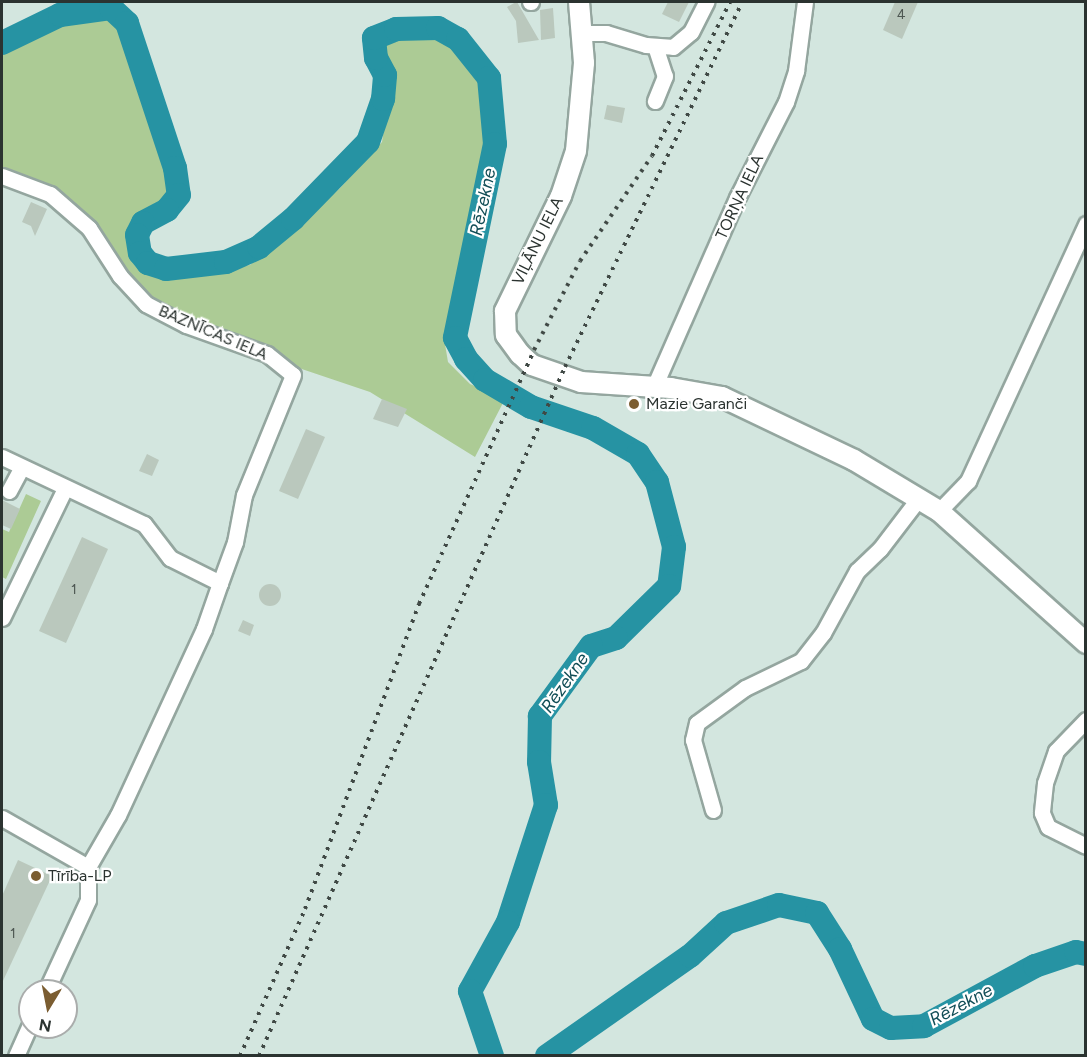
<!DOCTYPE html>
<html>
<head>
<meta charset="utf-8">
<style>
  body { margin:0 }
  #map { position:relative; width:1087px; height:1057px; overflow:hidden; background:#d3e6df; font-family:Figtree,sans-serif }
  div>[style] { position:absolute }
  .green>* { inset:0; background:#accb95 }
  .river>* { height:24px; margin:-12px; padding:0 12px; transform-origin:12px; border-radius:12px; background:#2693a3 }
  .building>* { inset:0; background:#bac8bd }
  .round { border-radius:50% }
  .roads { filter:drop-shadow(2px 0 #94a69f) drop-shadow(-2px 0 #94a69f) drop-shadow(0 2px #94a69f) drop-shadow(0 -2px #94a69f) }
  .minor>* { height:15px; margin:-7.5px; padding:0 7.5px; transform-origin:7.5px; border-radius:7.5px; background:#fff }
  .major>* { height:20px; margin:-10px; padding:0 10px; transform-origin:10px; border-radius:10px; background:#fff }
  .rail>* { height:4px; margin-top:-2px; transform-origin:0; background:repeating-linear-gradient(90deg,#404945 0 3px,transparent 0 9px) }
  .dots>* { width:16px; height:16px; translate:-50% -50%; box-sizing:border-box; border:3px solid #fff; border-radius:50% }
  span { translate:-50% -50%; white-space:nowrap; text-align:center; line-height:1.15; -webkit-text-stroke:4.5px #fff; paint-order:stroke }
  .number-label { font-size:14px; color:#4f5853 }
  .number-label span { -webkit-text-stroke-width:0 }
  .street-label { font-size:16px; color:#2b3330 }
  .poi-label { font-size:16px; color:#2b3330 }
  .left { translate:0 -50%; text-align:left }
  .water-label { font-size:18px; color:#114d56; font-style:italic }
  .frame { position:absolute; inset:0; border:3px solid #2b3330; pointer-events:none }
  .north { position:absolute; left:18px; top:979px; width:60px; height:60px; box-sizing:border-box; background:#fff; border:2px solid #aaadac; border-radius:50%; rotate:190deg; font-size:16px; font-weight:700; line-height:24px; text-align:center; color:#2b3330 }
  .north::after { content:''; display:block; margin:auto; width:21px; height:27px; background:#7b5d31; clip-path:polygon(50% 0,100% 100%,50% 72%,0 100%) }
</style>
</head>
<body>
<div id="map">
  <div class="green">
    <div style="clip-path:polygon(111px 8px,127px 23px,175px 168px,179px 195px,136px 218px,129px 258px,159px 276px,250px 265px,340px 188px,382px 142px,392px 73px,385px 75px,374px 38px,458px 39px,493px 98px,495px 144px,444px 338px,448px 362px,470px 384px,505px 399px,475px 457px,370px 392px,275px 360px,146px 304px,50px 194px,2px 176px,2px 44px,60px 15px)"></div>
    <div style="clip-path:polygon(26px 494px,41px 501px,6px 579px,2px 577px,2px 529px,9px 532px)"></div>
  </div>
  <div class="river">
    <div style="left:2px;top:43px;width:64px;rotate:-25.8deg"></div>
    <div style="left:60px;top:15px;width:51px;rotate:-7.8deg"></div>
    <div style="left:111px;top:8px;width:22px;rotate:43deg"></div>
    <div style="left:127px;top:23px;width:153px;rotate:71.7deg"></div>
    <div style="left:175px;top:168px;width:27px;rotate:82deg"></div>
    <div style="left:179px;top:195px;width:19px;rotate:129deg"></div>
    <div style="left:167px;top:210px;width:27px;rotate:152deg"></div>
    <div style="left:143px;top:223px;width:13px;rotate:117deg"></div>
    <div style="left:137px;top:235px;width:18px;rotate:81deg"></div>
    <div style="left:140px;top:253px;width:13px;rotate:51deg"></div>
    <div style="left:148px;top:263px;width:19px;rotate:18deg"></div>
    <div style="left:166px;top:269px;width:60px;rotate:-6.7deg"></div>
    <div style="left:226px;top:262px;width:36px;rotate:-24deg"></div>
    <div style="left:259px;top:247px;width:44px;rotate:-39.5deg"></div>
    <div style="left:293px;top:219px;width:107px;rotate:-45.8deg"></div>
    <div style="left:368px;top:142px;width:46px;rotate:-70.8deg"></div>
    <div style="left:383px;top:99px;width:24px;rotate:-85deg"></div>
    <div style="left:385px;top:75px;width:19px;rotate:-118deg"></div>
    <div style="left:376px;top:58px;width:20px;rotate:-96deg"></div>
    <div style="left:374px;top:38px;width:24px;rotate:-22deg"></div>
    <div style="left:396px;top:29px;width:42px;rotate:-1.4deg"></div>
    <div style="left:438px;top:28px;width:23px;rotate:29deg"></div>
    <div style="left:458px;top:39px;width:50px;rotate:51.5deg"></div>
    <div style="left:489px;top:78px;width:66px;rotate:84.8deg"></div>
    <div style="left:495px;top:144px;width:198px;rotate:101.7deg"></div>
    <div style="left:455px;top:338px;width:24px;rotate:62deg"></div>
    <div style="left:466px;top:359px;width:28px;rotate:48deg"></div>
    <div style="left:485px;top:380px;width:53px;rotate:30.4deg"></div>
    <div style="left:531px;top:407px;width:65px;rotate:18.7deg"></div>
    <div style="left:593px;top:428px;width:52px;rotate:30deg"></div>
    <div style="left:638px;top:454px;width:34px;rotate:56deg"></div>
    <div style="left:657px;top:482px;width:67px;rotate:75.3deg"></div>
    <div style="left:674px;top:547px;width:39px;rotate:97deg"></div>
    <div style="left:669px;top:586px;width:74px;rotate:135.5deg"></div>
    <div style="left:616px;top:638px;width:26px;rotate:162deg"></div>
    <div style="left:591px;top:646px;width:87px;rotate:126.1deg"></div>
    <div style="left:540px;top:716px;width:46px;rotate:91.2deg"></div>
    <div style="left:539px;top:762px;width:44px;rotate:80.8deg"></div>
    <div style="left:546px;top:805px;width:123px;rotate:108deg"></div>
    <div style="left:508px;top:922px;width:79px;rotate:118.8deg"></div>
    <div style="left:470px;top:991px;width:69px;rotate:71.3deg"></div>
    <div style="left:547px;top:1056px;width:174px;rotate:-35deg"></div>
    <div style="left:690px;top:956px;width:49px;rotate:-42.5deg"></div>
    <div style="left:726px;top:923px;width:56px;rotate:-18.8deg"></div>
    <div style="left:779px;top:905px;width:39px;rotate:12deg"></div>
    <div style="left:817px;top:913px;width:43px;rotate:57.4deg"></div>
    <div style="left:840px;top:949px;width:77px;rotate:64.8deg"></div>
    <div style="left:873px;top:1019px;width:20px;rotate:27deg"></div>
    <div style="left:891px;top:1028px;width:33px;rotate:-3deg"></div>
    <div style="left:924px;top:1026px;width:126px;rotate:-28.4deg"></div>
    <div style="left:1035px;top:966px;width:43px;rotate:-18.9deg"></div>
    <div style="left:1076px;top:952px;width:10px;rotate:11deg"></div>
  </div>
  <div class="building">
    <div style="clip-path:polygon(516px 2px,517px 2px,539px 40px,518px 43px,516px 21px,507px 7px)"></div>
    <div style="clip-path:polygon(668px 2px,689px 2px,679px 22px,662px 14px)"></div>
    <div style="clip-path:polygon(895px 2px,918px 2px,902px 39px,883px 30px)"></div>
    <div style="clip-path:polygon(553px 8px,555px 38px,541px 40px,540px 10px)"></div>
    <div style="clip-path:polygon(607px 105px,625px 108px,622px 123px,604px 119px)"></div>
    <div style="clip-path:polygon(31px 202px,47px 209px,35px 236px,31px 226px,22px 222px)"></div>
    <div style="clip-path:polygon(382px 399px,407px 409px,398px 427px,373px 419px)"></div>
    <div style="clip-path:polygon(306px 429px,325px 437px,298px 499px,279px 491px)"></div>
    <div style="clip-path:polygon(147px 454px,159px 460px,152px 476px,139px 471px)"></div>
    <div style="clip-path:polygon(2px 500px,20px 509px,11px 529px,2px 525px)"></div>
    <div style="clip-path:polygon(82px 537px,108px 549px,66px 643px,39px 631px)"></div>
    <div class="round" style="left:259px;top:584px;width:22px;height:22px"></div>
    <div style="clip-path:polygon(243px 620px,254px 625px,250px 636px,238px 631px)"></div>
    <div style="clip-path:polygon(18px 860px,52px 876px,2px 983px,2px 896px)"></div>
  </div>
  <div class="roads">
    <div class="minor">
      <div style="left:530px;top:2px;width:1px"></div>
      <div style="left:583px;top:33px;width:23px"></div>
      <div style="left:606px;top:33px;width:42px;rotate:16.7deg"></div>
      <div style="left:646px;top:45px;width:27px;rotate:4deg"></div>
      <div style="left:673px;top:47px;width:23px;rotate:-40deg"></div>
      <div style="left:691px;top:32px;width:34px;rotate:-63deg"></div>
      <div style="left:655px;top:46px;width:32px;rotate:72deg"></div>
      <div style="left:665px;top:76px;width:27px;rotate:112deg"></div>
      <div style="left:2px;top:176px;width:51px;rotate:20.6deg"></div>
      <div style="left:50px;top:194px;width:52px;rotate:41.1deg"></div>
      <div style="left:89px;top:228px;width:57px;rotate:57.1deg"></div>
      <div style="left:120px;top:276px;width:38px;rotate:47deg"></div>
      <div style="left:146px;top:304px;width:45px;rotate:27.7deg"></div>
      <div style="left:186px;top:325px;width:86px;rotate:19.7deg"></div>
      <div style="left:267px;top:354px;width:33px;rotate:39deg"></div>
      <div style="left:293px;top:375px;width:130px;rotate:112.2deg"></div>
      <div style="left:244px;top:495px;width:48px;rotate:100.8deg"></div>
      <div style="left:235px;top:542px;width:44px;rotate:110.1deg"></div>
      <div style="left:654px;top:387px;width:206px;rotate:-66.3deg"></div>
      <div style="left:737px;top:198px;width:108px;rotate:-63deg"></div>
      <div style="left:786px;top:102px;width:33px;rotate:-72deg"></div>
      <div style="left:796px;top:71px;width:70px;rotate:-82.6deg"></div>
      <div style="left:2px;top:457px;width:157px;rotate:25.3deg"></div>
      <div style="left:144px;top:524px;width:43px;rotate:52.6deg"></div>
      <div style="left:170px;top:558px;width:56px;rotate:26.6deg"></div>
      <div style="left:220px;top:583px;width:49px;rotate:109.2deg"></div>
      <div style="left:204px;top:629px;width:205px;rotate:114.8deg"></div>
      <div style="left:118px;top:815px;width:60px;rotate:120deg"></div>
      <div style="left:9px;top:491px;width:27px;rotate:-62deg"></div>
      <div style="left:939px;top:511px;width:42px;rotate:-46deg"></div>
      <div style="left:968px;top:481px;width:283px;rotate:-65.3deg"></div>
      <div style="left:2px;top:618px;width:144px;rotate:-64.1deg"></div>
      <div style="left:1086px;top:720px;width:43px;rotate:134.1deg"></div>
      <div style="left:1056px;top:751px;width:34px;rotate:109deg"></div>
      <div style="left:1045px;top:783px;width:30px;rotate:96deg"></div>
      <div style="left:1042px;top:813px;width:15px;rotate:67deg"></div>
      <div style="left:1048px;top:827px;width:42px;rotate:26.6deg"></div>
      <div style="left:713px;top:810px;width:73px;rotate:-105.9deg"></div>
      <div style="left:693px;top:740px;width:17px;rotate:-77deg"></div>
      <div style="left:697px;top:723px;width:59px;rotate:-36.1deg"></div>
      <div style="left:745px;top:688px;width:62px;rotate:-25.7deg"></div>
      <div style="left:801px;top:661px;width:36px;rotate:-52deg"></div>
      <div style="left:823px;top:633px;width:71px;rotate:-61.3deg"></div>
      <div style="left:857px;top:571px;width:32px;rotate:-44deg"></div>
      <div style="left:880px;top:549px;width:64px;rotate:-52.6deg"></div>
      <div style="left:2px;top:818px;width:99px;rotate:29.7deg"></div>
      <div style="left:46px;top:991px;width:100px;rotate:-65.2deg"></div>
      <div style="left:88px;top:900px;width:33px;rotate:-90deg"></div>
      <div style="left:16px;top:1056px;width:34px;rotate:-66deg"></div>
    </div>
    <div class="major">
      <div style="left:579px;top:2px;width:61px;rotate:85.3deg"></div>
      <div style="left:584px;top:63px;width:88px;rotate:95.2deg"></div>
      <div style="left:576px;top:151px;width:47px;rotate:108.4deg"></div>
      <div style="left:561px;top:196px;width:128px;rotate:116deg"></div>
      <div style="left:505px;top:311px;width:24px;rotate:88deg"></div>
      <div style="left:506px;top:335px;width:24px;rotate:54deg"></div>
      <div style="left:520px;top:354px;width:16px;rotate:43deg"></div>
      <div style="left:532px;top:365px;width:52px;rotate:19.1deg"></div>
      <div style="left:581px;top:382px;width:90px;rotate:3.8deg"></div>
      <div style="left:671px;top:388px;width:52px;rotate:10deg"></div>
      <div style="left:722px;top:397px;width:146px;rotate:25.5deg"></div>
      <div style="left:854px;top:460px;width:99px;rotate:31deg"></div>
      <div style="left:939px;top:511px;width:198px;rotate:41.9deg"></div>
    </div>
  </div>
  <div class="rail">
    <div style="left:240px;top:1056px;width:161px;rotate:-66.1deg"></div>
    <div style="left:305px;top:909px;width:326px;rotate:-69.5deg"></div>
    <div style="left:419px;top:604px;width:279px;rotate:-65.6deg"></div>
    <div style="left:534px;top:350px;width:100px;rotate:-62.7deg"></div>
    <div style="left:580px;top:261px;width:127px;rotate:-55.6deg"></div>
    <div style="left:652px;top:156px;width:173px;rotate:-63.1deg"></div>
    <div style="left:259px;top:1056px;width:754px;rotate:-66.05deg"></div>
    <div style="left:565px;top:367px;width:406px;rotate:-64.1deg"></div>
  </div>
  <div class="dots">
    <div style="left:634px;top:404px;background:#7b5d31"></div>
    <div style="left:36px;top:876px;background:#7b5d31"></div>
  </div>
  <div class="number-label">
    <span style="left:901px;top:15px">4</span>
    <span style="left:74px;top:590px">1</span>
    <span style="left:13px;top:934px">1</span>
  </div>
  <div class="street-label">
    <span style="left:740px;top:197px;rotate:-65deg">TORŅA IELA</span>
    <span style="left:538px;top:241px;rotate:-64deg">VIĻĀNU IELA</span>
    <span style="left:213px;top:333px;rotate:23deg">BAZNĪCAS IELA</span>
  </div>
  <div class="poi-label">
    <span class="left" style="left:646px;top:404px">Mazie Garanči</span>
    <span class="left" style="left:48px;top:876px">Tīrība-LP</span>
  </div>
  <div class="water-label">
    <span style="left:483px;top:202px;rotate:-78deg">Rēzekne</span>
    <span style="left:565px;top:683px;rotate:-55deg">Rēzekne</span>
    <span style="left:961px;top:1005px;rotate:-28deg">Rēzekne</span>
  </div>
  <div class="frame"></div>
  <div class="north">N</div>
</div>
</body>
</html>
